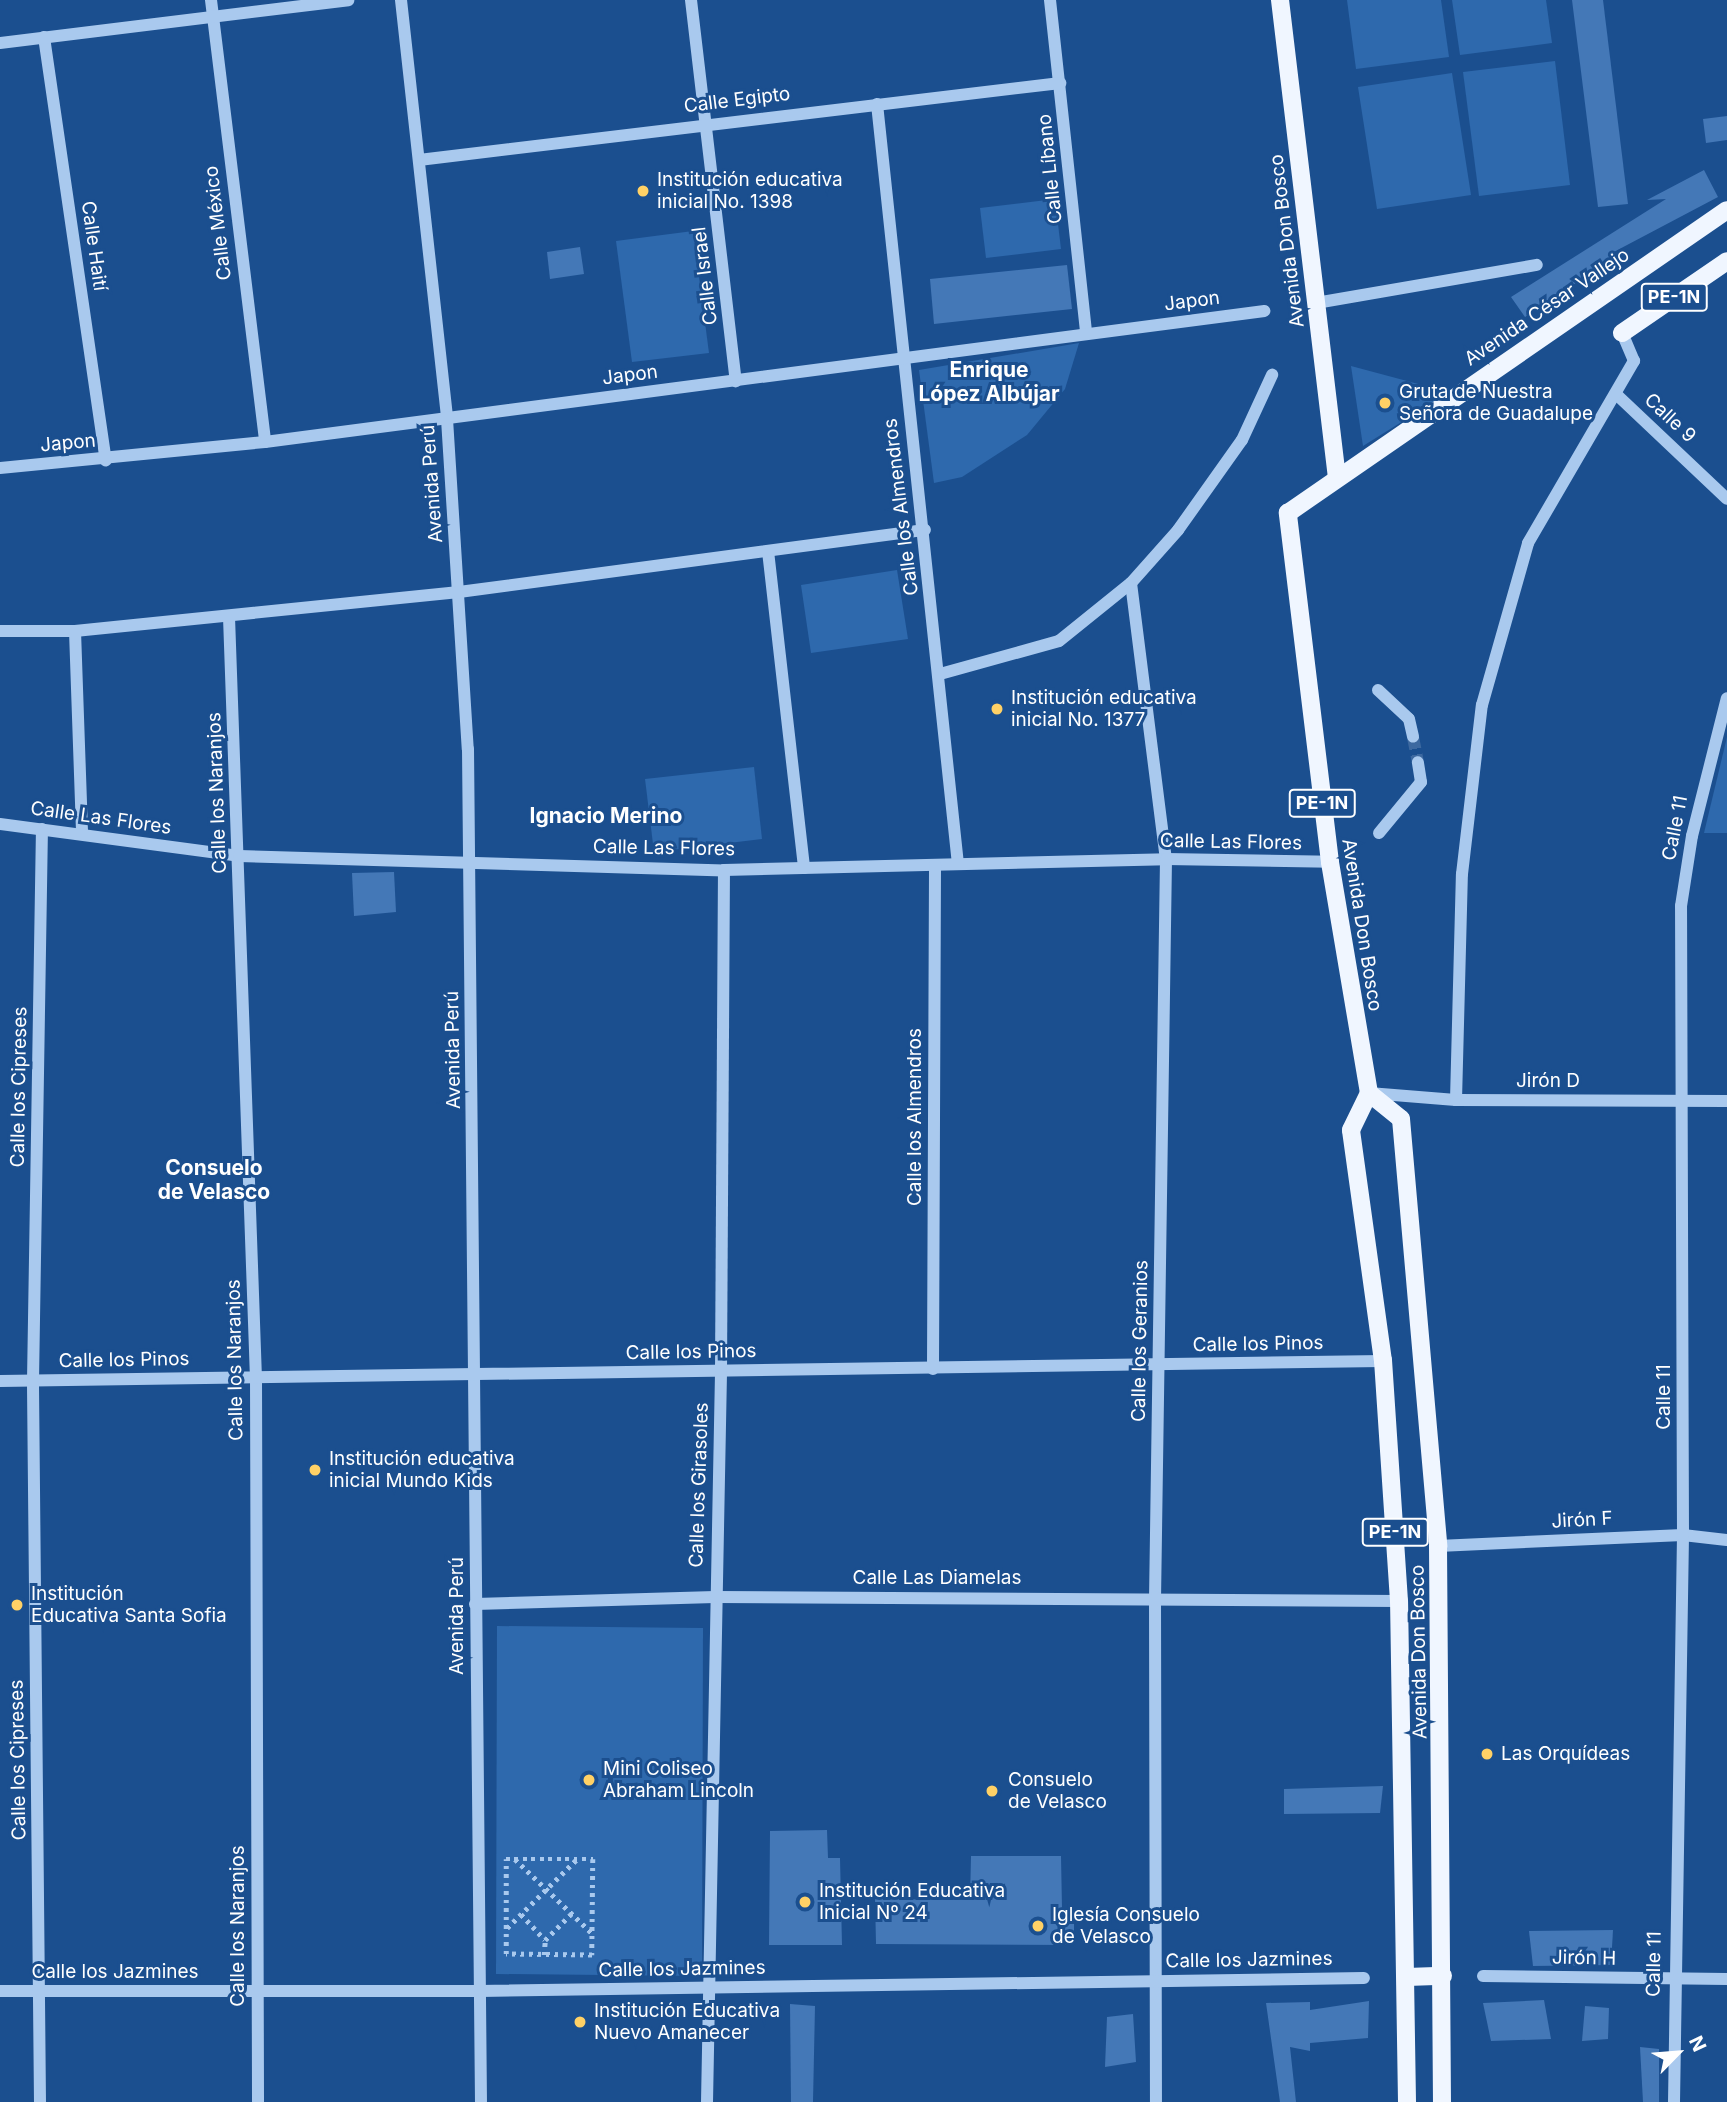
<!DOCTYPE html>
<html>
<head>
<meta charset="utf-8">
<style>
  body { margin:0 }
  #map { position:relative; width:1727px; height:2102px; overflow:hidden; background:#1b4f8f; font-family:Inter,sans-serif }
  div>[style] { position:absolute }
  .green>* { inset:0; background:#2e69ad }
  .building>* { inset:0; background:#4478b7 }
  .minor-tunnel>* { height:12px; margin-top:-6px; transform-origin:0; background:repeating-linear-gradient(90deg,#3d69a0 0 12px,transparent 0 18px) }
  .path>* { height:4.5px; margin-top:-2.25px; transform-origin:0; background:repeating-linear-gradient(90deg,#a9c9ee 0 3.5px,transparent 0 8.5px) }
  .minor>* { height:12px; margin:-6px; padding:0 6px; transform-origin:6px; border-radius:6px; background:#a9c9ee }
  .major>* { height:18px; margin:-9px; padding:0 9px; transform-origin:9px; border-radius:9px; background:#f0f6ff }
  .dots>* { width:19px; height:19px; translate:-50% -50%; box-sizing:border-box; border:4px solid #1b4f8f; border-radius:50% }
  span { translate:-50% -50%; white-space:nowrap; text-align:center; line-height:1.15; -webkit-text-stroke:6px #1b4f8f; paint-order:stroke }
  .shield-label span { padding:2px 5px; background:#1b4f8f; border:2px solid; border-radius:5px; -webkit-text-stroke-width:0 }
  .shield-label { font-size:18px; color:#fff; font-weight:700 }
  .street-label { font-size:19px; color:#fff }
  .poi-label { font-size:19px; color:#fff }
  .left { translate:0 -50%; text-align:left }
  .neighbourhood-label { font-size:21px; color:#fff; font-weight:700 }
  .north { position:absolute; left:1643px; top:2018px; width:70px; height:70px; -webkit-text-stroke:5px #1b4f8f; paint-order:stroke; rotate:65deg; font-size:19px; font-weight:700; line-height:28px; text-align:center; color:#fff }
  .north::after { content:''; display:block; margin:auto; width:24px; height:32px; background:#fff; clip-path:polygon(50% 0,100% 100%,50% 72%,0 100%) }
</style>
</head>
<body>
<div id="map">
  <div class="green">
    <div style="clip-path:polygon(1347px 0,1441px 0,1449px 57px,1356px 69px)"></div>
    <div style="clip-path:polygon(1452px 0,1546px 0,1552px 43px,1460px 55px)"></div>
    <div style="clip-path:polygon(1555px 61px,1570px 185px,1479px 196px,1463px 72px)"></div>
    <div style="clip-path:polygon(1452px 73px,1471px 195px,1377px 209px,1358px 87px)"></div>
    <div style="clip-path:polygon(1055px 199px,1061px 249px,986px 258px,980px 208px)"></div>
    <div style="clip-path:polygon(693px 231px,709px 353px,632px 362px,616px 241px)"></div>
    <div style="clip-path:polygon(1079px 343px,1065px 389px,1027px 435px,962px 477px,934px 483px,919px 370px)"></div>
    <div style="clip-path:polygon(1351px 366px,1437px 389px,1440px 398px,1363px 446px)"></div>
    <div style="clip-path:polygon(897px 570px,908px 639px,811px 653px,801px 585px)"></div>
    <div style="clip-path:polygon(1727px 737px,1727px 833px,1704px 833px)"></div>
    <div style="clip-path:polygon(754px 767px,762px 839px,654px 852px,645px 779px)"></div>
    <div style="clip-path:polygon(497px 1626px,703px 1628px,702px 1976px,496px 1974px)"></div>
  </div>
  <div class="building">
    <div style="clip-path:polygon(1572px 0,1603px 0,1628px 204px,1598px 207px)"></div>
    <div style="clip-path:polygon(1727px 116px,1727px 140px,1706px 143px,1703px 119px)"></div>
    <div style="clip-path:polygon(1704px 170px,1718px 197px,1610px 254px,1613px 258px,1525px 317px,1511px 297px,1666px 199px,1647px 200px)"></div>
    <div style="clip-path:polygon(580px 247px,584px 274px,550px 279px,547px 252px)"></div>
    <div style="clip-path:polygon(1067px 265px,1072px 309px,934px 324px,930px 279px)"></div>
    <div style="clip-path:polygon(394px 872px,396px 912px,354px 916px,352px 873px)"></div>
    <div style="clip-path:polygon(1383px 1786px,1380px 1813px,1284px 1814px,1284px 1789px)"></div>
    <div style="clip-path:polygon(827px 1830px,828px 1858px,840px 1858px,842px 1945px,769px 1945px,770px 1831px)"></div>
    <div style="clip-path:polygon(971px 1856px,1061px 1856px,1062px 1908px,1074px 1908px,1074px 1945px,876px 1944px,875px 1899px,970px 1900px)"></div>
    <div style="clip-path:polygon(1613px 1930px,1611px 1965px,1533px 1966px,1529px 1931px)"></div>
    <div style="clip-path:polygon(1544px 2000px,1551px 2039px,1491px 2041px,1483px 2003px)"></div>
    <div style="clip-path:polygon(1369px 2001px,1368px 2038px,1310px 2043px,1310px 2051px,1290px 2047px,1296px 2102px,1280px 2102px,1266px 2003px,1310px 2002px,1310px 2010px)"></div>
    <div style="clip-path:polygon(790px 2004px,815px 2006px,813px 2102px,791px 2102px)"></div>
    <div style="clip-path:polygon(1585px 2006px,1609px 2008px,1608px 2039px,1582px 2041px)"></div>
    <div style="clip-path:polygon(1133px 2014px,1136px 2062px,1105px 2067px,1107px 2017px)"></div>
    <div style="clip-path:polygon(1640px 2047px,1659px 2049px,1659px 2102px,1643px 2102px)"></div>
  </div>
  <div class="minor-tunnel">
    <div style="left:1413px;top:737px;width:25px;rotate:79deg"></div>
  </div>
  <div class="path">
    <div style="left:506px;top:1859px;width:87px"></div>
    <div style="left:593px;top:1859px;width:96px;rotate:90.6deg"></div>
    <div style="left:592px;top:1955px;width:86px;rotate:-179.3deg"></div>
    <div style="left:506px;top:1954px;width:95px;rotate:-90deg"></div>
    <div style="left:515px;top:1859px;width:107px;rotate:43.9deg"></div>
    <div style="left:521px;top:1914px;width:35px;rotate:47deg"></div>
    <div style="left:507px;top:1928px;width:98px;rotate:-44.6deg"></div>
    <div style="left:544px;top:1955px;width:15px;rotate:-86deg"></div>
    <div style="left:545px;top:1940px;width:38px;rotate:-45deg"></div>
  </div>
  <div class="minor">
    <div style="left:211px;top:0;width:445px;rotate:83deg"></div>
    <div style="left:401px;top:0;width:422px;rotate:83.7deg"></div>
    <div style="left:447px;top:419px;width:331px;rotate:86.4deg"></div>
    <div style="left:468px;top:749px;width:1353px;rotate:89.45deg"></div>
    <div style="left:691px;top:0;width:384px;rotate:83.3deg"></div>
    <div style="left:1050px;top:0;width:336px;rotate:83.8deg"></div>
    <div style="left:44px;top:37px;width:428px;rotate:81.7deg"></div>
    <div style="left:0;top:43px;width:351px;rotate:-7deg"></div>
    <div style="left:877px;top:104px;width:764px;rotate:83.92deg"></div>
    <div style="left:419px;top:160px;width:646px;rotate:-6.85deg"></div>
    <div style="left:1316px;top:303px;width:224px;rotate:-9.8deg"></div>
    <div style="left:1617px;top:395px;width:151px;rotate:43.4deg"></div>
    <div style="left:0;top:468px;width:266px;rotate:-5.6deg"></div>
    <div style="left:265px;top:442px;width:1008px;rotate:-7.47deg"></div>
    <div style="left:768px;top:551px;width:319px;rotate:83.5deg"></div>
    <div style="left:1131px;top:583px;width:278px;rotate:82.8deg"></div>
    <div style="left:1166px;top:859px;width:738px;rotate:90.85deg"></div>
    <div style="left:1155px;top:1597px;width:505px;rotate:89.89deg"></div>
    <div style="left:229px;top:617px;width:761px;rotate:87.97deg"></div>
    <div style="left:256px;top:1378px;width:724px;rotate:89.84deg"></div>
    <div style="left:0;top:631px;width:75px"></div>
    <div style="left:75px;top:631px;width:386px;rotate:-5.8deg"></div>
    <div style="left:459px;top:592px;width:470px;rotate:-7.6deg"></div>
    <div style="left:75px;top:631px;width:203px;rotate:88deg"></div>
    <div style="left:940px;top:674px;width:123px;rotate:-15.5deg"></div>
    <div style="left:1059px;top:641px;width:92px;rotate:-38.9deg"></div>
    <div style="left:1131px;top:583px;width:71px;rotate:-48.4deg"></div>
    <div style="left:1178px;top:530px;width:110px;rotate:-54.6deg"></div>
    <div style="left:1242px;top:440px;width:72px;rotate:-65.2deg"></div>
    <div style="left:1378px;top:690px;width:42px;rotate:43.1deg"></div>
    <div style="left:1409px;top:719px;width:18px;rotate:77deg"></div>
    <div style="left:0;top:824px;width:241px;rotate:7.6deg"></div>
    <div style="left:239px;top:856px;width:485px;rotate:1.7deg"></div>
    <div style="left:724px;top:870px;width:442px;rotate:-1.4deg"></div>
    <div style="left:1166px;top:859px;width:164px;rotate:1deg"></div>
    <div style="left:1379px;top:833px;width:66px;rotate:-50.5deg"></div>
    <div style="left:1421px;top:782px;width:20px;rotate:-99deg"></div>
    <div style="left:1369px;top:1093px;width:87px;rotate:4.6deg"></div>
    <div style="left:1456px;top:1100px;width:271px;rotate:0.2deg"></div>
    <div style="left:1456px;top:1100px;width:226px;rotate:-88.5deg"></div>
    <div style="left:1462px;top:874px;width:170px;rotate:-83.3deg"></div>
    <div style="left:1482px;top:705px;width:168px;rotate:-74.1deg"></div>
    <div style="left:1528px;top:543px;width:211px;rotate:-59.8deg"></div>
    <div style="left:1634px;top:361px;width:30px;rotate:-113deg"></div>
    <div style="left:933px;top:1369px;width:504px;rotate:-89.77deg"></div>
    <div style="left:0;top:1381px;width:1383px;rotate:-0.83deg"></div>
    <div style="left:1438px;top:1546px;width:245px;rotate:-2.6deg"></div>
    <div style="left:1683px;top:1535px;width:44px;rotate:6.5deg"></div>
    <div style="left:475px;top:1604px;width:240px;rotate:-1.7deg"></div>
    <div style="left:715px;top:1597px;width:684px;rotate:0.34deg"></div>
    <div style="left:1483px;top:1976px;width:244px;rotate:0.7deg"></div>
    <div style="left:0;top:1991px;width:480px"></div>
    <div style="left:480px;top:1991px;width:884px;rotate:-0.84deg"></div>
    <div style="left:40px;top:2102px;width:721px;rotate:-90.56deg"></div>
    <div style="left:33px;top:1381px;width:552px;rotate:-89.07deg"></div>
    <div style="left:707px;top:2102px;width:731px;rotate:-88.9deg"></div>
    <div style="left:721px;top:1371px;width:501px;rotate:-89.66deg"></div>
    <div style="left:1674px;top:2102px;width:567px;rotate:-89.09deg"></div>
    <div style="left:1683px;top:1535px;width:629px;rotate:-90.18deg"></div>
    <div style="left:1681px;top:906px;width:71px;rotate:-81.1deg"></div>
    <div style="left:1692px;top:836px;width:142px;rotate:-75.8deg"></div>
  </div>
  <div class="major">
    <div style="left:1280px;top:0;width:480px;rotate:83.2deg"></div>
    <div style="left:1622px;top:333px;width:127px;rotate:-34.4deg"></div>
    <div style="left:1369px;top:1093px;width:41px;rotate:39.1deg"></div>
    <div style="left:1401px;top:1119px;width:429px;rotate:85deg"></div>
    <div style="left:1438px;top:1546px;width:556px;rotate:89.59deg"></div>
    <div style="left:1407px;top:1977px;width:36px;rotate:-2deg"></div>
    <div style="left:1407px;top:2102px;width:501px;rotate:-90.91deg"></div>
    <div style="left:1399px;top:1601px;width:241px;rotate:-93.8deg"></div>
    <div style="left:1383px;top:1361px;width:233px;rotate:-97.9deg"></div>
    <div style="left:1351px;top:1130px;width:41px;rotate:-64.1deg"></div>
    <div style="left:1369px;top:1093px;width:234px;rotate:-99.6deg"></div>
    <div style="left:1330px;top:862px;width:352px;rotate:-96.9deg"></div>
    <div style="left:1288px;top:513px;width:533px;rotate:-34.61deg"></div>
  </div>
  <div class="dots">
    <div style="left:643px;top:191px;background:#ffd166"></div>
    <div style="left:1385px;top:403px;background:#ffd166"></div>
    <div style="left:997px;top:709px;background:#ffd166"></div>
    <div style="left:315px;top:1470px;background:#ffd166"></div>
    <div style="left:17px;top:1605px;background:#ffd166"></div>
    <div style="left:1487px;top:1754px;background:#ffd166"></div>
    <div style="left:589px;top:1780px;background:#ffd166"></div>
    <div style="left:992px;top:1791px;background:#ffd166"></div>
    <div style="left:805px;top:1902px;background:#ffd166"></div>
    <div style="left:1038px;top:1926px;background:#ffd166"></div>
    <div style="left:580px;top:2022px;background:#ffd166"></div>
  </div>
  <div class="shield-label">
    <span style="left:1674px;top:297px">PE-1N</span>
    <span style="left:1322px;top:803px">PE-1N</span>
    <span style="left:1395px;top:1532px">PE-1N</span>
  </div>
  <div class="street-label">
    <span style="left:737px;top:100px;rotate:-7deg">Calle Egipto</span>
    <span style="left:1050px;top:169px;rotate:-96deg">Calle Líbano</span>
    <span style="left:218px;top:223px;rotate:-97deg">Calle México</span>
    <span style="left:1287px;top:241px;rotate:-97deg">Avenida Don Bosco</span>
    <span style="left:94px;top:246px;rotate:82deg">Calle Haití</span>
    <span style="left:705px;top:276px;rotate:-97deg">Calle Israel</span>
    <span style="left:1192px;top:301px;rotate:-7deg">Japon</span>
    <span style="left:1547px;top:307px;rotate:-34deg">Avenida César Vallejo</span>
    <span style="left:630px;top:375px;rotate:-7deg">Japon</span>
    <span style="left:1670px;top:418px;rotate:43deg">Calle 9</span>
    <span style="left:68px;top:443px;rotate:-5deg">Japon</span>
    <span style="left:432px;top:484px;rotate:-94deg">Avenida Perú</span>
    <span style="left:901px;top:507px;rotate:-97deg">Calle los Almendros</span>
    <span style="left:217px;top:793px;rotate:-92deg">Calle los Naranjos</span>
    <span style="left:101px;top:818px;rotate:8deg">Calle Las Flores</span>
    <span style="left:1675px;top:828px;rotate:-79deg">Calle 11</span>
    <span style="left:1231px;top:842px;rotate:1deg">Calle Las Flores</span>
    <span style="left:664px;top:848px;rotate:1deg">Calle Las Flores</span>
    <span style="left:1362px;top:925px;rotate:81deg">Avenida Don Bosco</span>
    <span style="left:453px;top:1050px;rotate:-91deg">Avenida Perú</span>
    <span style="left:1548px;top:1081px">Jirón D</span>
    <span style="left:19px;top:1087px;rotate:-89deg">Calle los Cipreses</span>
    <span style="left:915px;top:1117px;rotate:-90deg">Calle los Almendros</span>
    <span style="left:1140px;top:1341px;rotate:-89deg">Calle los Geranios</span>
    <span style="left:1258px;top:1344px;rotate:-1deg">Calle los Pinos</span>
    <span style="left:691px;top:1352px;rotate:-1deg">Calle los Pinos</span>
    <span style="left:124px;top:1360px;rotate:-1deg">Calle los Pinos</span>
    <span style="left:235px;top:1360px;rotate:-91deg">Calle los Naranjos</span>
    <span style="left:1664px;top:1397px;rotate:-90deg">Calle 11</span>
    <span style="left:699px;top:1485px;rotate:-88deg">Calle los Girasoles</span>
    <span style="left:1582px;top:1520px;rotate:-3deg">Jirón F</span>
    <span style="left:937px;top:1578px">Calle Las Diamelas</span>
    <span style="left:457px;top:1616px;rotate:-90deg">Avenida Perú</span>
    <span style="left:1419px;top:1652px;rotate:-91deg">Avenida Don Bosco</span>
    <span style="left:18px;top:1760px;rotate:-91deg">Calle los Cipreses</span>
    <span style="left:238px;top:1926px;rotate:-90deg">Calle los Naranjos</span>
    <span style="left:1584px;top:1958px;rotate:1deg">Jirón H</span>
    <span style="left:1249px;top:1960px;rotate:-1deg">Calle los Jazmines</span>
    <span style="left:1654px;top:1964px;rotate:-89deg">Calle 11</span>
    <span style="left:682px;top:1969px;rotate:-1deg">Calle los Jazmines</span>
    <span style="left:115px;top:1972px">Calle los Jazmines</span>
  </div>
  <div class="poi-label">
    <span class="left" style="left:657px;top:191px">Institución educativa<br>inicial No. 1398</span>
    <span class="left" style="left:1399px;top:403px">Gruta de Nuestra<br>Señora de Guadalupe</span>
    <span class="left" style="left:1011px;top:709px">Institución educativa<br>inicial No. 1377</span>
    <span class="left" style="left:329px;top:1470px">Institución educativa<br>inicial Mundo Kids</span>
    <span class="left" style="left:31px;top:1605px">Institución<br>Educativa Santa Sofia</span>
    <span class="left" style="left:1501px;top:1754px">Las Orquídeas</span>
    <span class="left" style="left:603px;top:1780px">Mini Coliseo<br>Abraham Lincoln</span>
    <span class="left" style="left:1008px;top:1791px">Consuelo<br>de Velasco</span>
    <span class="left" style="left:819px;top:1902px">Institución Educativa<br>Inicial Nº 24</span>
    <span class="left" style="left:1052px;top:1926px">Iglesía Consuelo<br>de Velasco</span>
    <span class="left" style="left:594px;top:2022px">Institución Educativa<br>Nuevo Amanecer</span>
  </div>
  <div class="neighbourhood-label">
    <span style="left:989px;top:382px">Enrique<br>López Albújar</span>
    <span style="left:606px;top:816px">Ignacio Merino</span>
    <span style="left:214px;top:1180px">Consuelo<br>de Velasco</span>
  </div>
  <div class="north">N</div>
</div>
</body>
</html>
